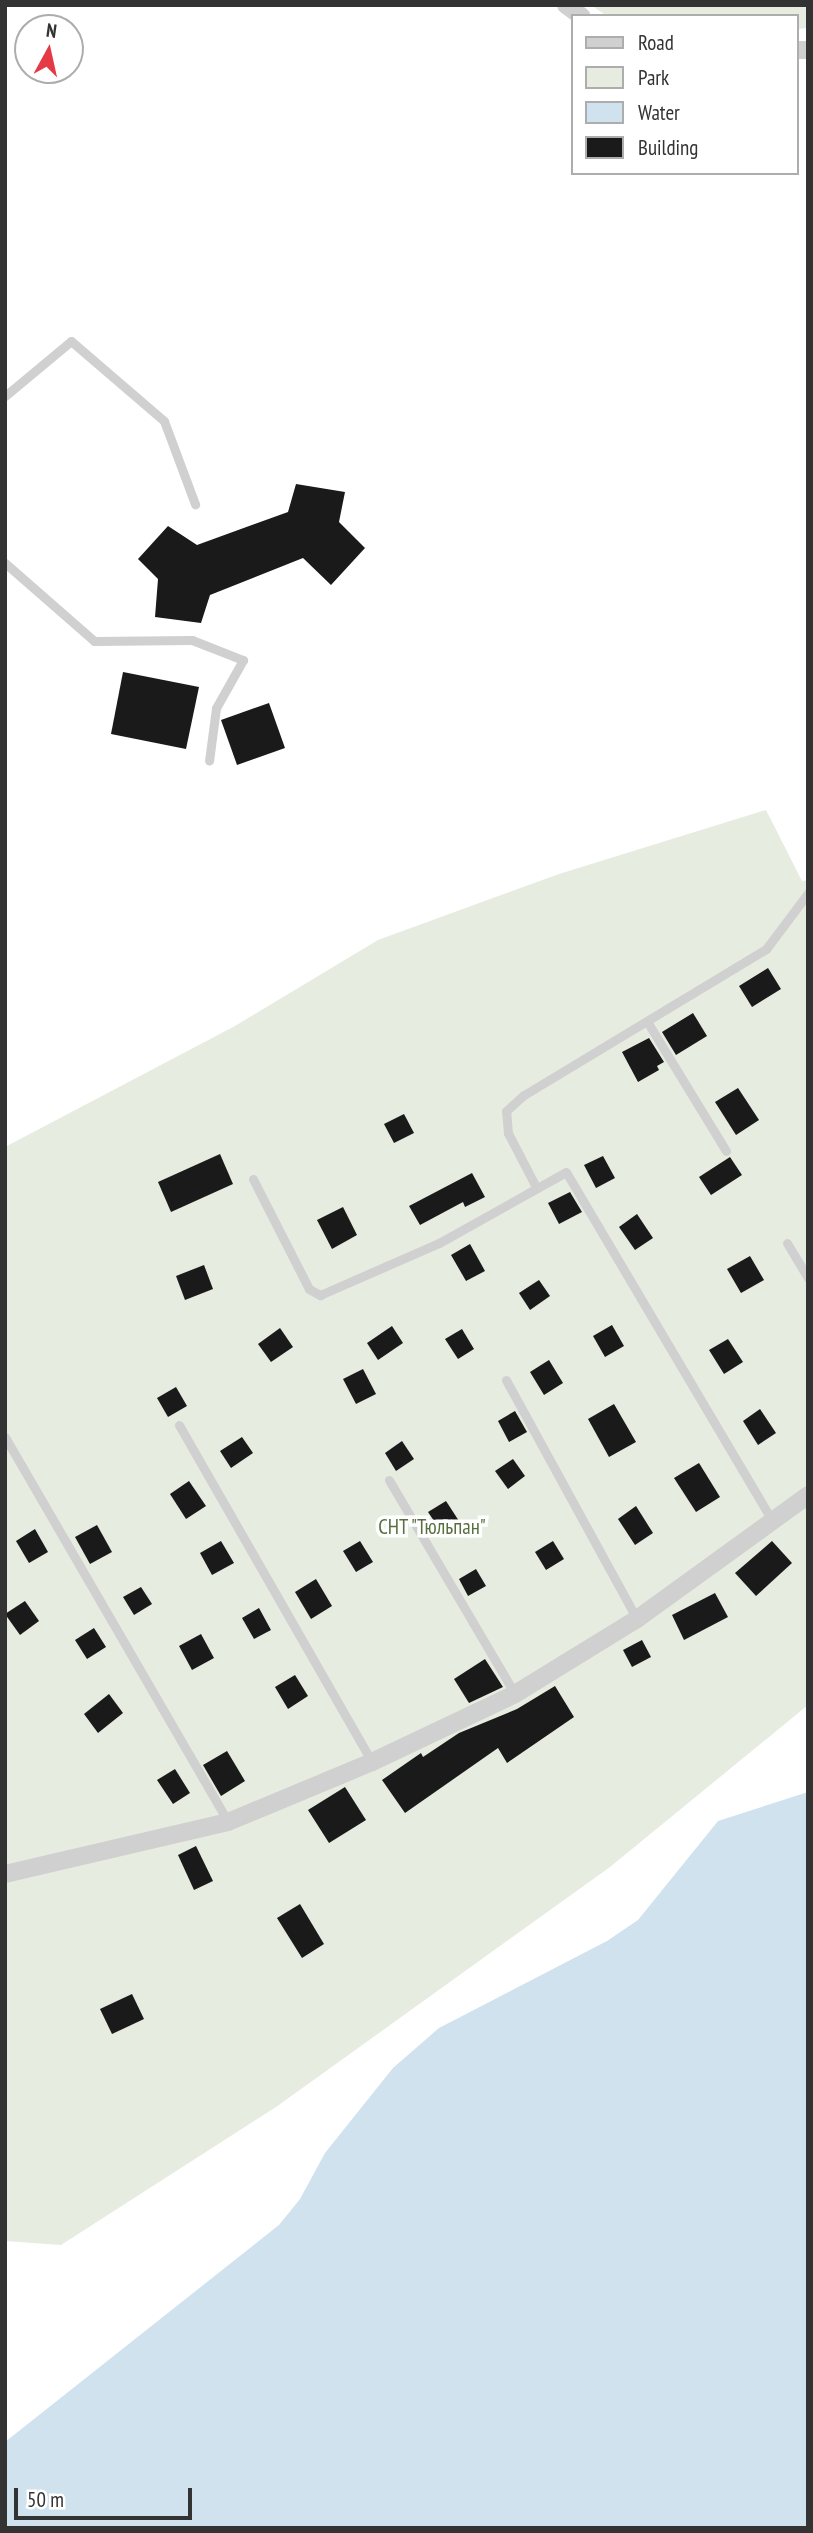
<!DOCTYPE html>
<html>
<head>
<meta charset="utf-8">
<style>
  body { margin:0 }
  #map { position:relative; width:813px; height:2533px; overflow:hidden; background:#fff; font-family:"PT Sans Narrow",sans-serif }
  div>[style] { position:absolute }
  .green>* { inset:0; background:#e6ecdf }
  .water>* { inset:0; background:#cfe2ee }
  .building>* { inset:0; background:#1a1a1a }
  .lane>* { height:9px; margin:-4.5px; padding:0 4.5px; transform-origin:4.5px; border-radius:4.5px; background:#d0d0d0 }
  .street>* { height:18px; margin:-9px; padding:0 9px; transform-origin:9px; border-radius:9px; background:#d0d0d0 }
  span { translate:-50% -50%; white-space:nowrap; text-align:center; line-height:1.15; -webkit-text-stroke:7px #fff; paint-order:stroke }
  .park-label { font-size:21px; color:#56703f }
  .frame { position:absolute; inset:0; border:7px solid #333; pointer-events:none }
  .legend { position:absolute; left:571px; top:14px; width:228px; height:161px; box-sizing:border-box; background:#fff; border:2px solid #adadad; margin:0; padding:9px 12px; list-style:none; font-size:21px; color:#333 }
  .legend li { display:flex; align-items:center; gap:14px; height:35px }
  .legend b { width:35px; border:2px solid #adadad }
  .north { position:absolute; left:14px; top:14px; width:70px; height:70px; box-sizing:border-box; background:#fff; border:2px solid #adadad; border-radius:50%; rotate:8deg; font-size:19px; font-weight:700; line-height:28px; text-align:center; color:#333 }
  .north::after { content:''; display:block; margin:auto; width:24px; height:32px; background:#e63946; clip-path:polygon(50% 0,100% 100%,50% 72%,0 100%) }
  .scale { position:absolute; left:14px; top:2488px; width:178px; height:32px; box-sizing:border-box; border:4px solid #333; border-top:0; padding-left:9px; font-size:21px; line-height:24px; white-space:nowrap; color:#333; -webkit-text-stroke:5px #fff; paint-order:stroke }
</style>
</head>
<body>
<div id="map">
  <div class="green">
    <div style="clip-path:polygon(591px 5px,808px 5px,808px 28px,797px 29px,797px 16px,607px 16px)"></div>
    <div style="clip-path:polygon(766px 810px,802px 881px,808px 880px,808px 1705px,610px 1867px,276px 2107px,61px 2245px,5px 2241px,5px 1147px,235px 1026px,378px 940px,559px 874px)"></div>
  </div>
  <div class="water">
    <div style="clip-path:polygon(808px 1792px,808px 2528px,5px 2528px,5px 2442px,279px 2225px,300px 2199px,325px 2153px,393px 2068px,439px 2028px,607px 1941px,638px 1920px,718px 1821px)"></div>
  </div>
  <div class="building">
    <div style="clip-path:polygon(296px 484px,345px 492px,339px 522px,365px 548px,331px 585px,303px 558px,210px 595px,201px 623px,155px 617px,158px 579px,138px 559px,168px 526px,197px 545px,288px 512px)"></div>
    <div style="clip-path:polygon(123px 672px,199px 687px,186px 749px,111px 734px)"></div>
    <div style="clip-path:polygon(269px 703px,285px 748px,237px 765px,221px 720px)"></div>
    <div style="clip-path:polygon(768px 968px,781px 989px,752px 1007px,739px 986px)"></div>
    <div style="clip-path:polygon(693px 1013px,707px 1036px,676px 1055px,662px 1032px)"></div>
    <div style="clip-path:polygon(649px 1038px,664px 1062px,657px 1066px,659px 1070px,638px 1082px,622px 1052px)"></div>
    <div style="clip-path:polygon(738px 1088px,759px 1120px,736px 1135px,715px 1102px)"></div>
    <div style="clip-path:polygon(404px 1114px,414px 1133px,394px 1143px,384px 1124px)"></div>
    <div style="clip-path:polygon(220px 1154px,233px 1184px,171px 1212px,158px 1182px)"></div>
    <div style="clip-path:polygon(603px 1156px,615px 1178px,596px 1188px,584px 1165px)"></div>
    <div style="clip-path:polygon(730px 1157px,742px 1175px,711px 1195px,699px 1177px)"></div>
    <div style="clip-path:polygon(472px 1173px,485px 1197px,465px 1207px,463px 1202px,420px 1225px,409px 1206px)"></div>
    <div style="clip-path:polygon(570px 1192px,582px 1212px,559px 1224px,548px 1203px)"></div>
    <div style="clip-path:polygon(343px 1207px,357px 1235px,332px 1249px,317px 1220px)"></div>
    <div style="clip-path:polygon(637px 1214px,653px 1238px,635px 1250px,619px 1227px)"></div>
    <div style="clip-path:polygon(470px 1244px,485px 1271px,466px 1281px,451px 1255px)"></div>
    <div style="clip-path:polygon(750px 1256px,764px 1280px,741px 1293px,727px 1269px)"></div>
    <div style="clip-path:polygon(204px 1265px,213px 1289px,185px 1300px,176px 1276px)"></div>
    <div style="clip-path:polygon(539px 1280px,550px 1296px,530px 1310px,519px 1293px)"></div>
    <div style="clip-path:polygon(612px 1325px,624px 1346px,605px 1357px,593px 1336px)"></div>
    <div style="clip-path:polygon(392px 1326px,403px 1343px,378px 1360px,367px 1343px)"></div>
    <div style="clip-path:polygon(280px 1328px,293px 1347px,271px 1362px,258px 1344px)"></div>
    <div style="clip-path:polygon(462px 1329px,474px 1349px,458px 1359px,445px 1339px)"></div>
    <div style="clip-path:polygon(728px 1339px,743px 1362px,724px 1374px,709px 1350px)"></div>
    <div style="clip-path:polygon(549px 1360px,563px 1383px,544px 1395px,530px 1372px)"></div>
    <div style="clip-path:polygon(363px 1369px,376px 1394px,356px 1404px,343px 1379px)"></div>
    <div style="clip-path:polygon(176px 1387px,187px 1406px,168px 1417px,157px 1398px)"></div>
    <div style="clip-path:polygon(614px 1404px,636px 1442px,609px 1457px,588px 1419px)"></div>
    <div style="clip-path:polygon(760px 1409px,776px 1433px,758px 1445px,743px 1421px)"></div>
    <div style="clip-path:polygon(515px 1411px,527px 1432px,509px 1442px,498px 1421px)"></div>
    <div style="clip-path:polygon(242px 1437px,253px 1453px,231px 1468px,220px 1451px)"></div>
    <div style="clip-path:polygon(402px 1441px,414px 1459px,396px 1471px,385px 1453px)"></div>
    <div style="clip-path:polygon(513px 1459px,525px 1476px,508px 1489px,495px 1471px)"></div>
    <div style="clip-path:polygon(699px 1463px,720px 1497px,696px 1512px,674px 1478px)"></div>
    <div style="clip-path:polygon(189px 1481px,206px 1506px,186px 1519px,170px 1494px)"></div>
    <div style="clip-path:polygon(446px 1501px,459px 1521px,442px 1533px,428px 1512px)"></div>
    <div style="clip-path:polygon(636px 1506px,653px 1533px,635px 1545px,618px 1519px)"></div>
    <div style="clip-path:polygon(97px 1525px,112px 1552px,90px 1564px,75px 1537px)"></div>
    <div style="clip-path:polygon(35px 1529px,48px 1552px,29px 1563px,16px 1541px)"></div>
    <div style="clip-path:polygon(221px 1541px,234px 1563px,212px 1575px,200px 1553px)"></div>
    <div style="clip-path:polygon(360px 1541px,373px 1562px,356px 1572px,343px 1551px)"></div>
    <div style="clip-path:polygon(553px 1541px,564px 1559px,546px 1570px,535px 1552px)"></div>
    <div style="clip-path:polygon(772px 1541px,792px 1563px,756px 1596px,735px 1573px)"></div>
    <div style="clip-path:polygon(476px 1569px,486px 1586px,468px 1596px,459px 1579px)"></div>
    <div style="clip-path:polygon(316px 1579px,332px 1606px,311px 1619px,295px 1592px)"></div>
    <div style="clip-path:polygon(141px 1587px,152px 1604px,134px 1615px,123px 1597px)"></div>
    <div style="clip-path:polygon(715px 1593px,728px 1617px,684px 1640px,672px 1615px)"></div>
    <div style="clip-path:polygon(25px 1601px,39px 1621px,20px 1635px,5px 1614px)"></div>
    <div style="clip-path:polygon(259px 1608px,271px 1630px,254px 1639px,242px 1618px)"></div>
    <div style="clip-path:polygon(94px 1628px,106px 1647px,87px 1659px,75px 1640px)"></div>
    <div style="clip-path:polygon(201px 1634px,214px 1658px,192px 1670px,179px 1646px)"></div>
    <div style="clip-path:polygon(642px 1640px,651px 1657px,632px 1667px,623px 1650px)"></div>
    <div style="clip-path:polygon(485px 1659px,503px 1687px,469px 1703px,454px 1679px)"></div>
    <div style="clip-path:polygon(295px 1675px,308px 1696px,288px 1709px,275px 1687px)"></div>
    <div style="clip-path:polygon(555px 1686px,574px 1717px,507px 1763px,498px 1748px,405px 1813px,382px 1780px,421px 1753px,423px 1757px,459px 1733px,517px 1709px)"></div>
    <div style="clip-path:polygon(109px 1694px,123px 1713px,98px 1733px,84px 1714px)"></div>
    <div style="clip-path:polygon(227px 1751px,245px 1781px,221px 1796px,203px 1765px)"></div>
    <div style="clip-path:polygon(175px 1769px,190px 1793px,173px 1804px,157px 1780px)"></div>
    <div style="clip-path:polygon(345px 1787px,366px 1820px,329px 1843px,308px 1810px)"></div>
    <div style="clip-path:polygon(196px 1846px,213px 1881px,194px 1890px,178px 1855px)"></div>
    <div style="clip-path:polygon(300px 1904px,324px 1944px,302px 1958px,277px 1918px)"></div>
    <div style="clip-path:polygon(132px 1994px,144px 2019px,112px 2034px,100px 2009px)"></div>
  </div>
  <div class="lane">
    <div style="left:5px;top:396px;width:86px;rotate:-39.8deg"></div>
    <div style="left:71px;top:341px;width:123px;rotate:40.7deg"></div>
    <div style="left:164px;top:421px;width:89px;rotate:69.5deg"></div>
    <div style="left:5px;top:563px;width:118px;rotate:41.2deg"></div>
    <div style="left:94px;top:641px;width:98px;rotate:-0.6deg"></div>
    <div style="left:192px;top:640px;width:55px;rotate:21.4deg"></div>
    <div style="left:243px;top:660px;width:55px;rotate:119.4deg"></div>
    <div style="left:216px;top:708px;width:53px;rotate:97.5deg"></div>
    <div style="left:648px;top:1023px;width:150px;rotate:58.6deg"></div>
    <div style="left:253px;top:1179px;width:123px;rotate:63deg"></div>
    <div style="left:309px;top:1289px;width:13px;rotate:29deg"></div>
    <div style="left:320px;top:1295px;width:130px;rotate:-23.6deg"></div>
    <div style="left:439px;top:1243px;width:145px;rotate:-29.2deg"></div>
    <div style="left:566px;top:1172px;width:407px;rotate:59.4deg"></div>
    <div style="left:536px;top:1187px;width:61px;rotate:-117.4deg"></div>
    <div style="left:508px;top:1133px;width:22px;rotate:-95deg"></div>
    <div style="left:506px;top:1111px;width:24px;rotate:-42deg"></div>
    <div style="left:524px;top:1095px;width:283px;rotate:-31.1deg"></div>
    <div style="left:766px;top:949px;width:70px;rotate:-53.1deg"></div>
    <div style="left:787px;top:1243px;width:41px;rotate:59deg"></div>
    <div style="left:506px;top:1380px;width:273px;rotate:61.3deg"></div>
    <div style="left:179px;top:1425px;width:388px;rotate:60.2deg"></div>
    <div style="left:5px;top:1437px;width:445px;rotate:59.9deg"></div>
    <div style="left:389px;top:1480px;width:248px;rotate:59.5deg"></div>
  </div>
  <div class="street">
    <div style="left:566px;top:5px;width:19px;rotate:36deg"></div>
    <div style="left:797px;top:50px;width:11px"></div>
    <div style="left:5px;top:1874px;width:229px;rotate:-13.1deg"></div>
    <div style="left:228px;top:1822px;width:156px;rotate:-22.6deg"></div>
    <div style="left:372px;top:1762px;width:158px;rotate:-25.4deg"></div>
    <div style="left:515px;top:1694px;width:143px;rotate:-31.6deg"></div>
    <div style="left:637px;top:1619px;width:211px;rotate:-35.9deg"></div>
  </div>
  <div class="park-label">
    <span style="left:432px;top:1527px">СНТ "Тюльпан"</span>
  </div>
  <div class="frame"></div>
  <ul class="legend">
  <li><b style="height:9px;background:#d0d0d0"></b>Road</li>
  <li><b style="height:19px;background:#e6ecdf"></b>Park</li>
  <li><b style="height:19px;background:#cfe2ee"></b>Water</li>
  <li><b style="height:19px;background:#1a1a1a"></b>Building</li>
  </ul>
  <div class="north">N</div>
  <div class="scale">50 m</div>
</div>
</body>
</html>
